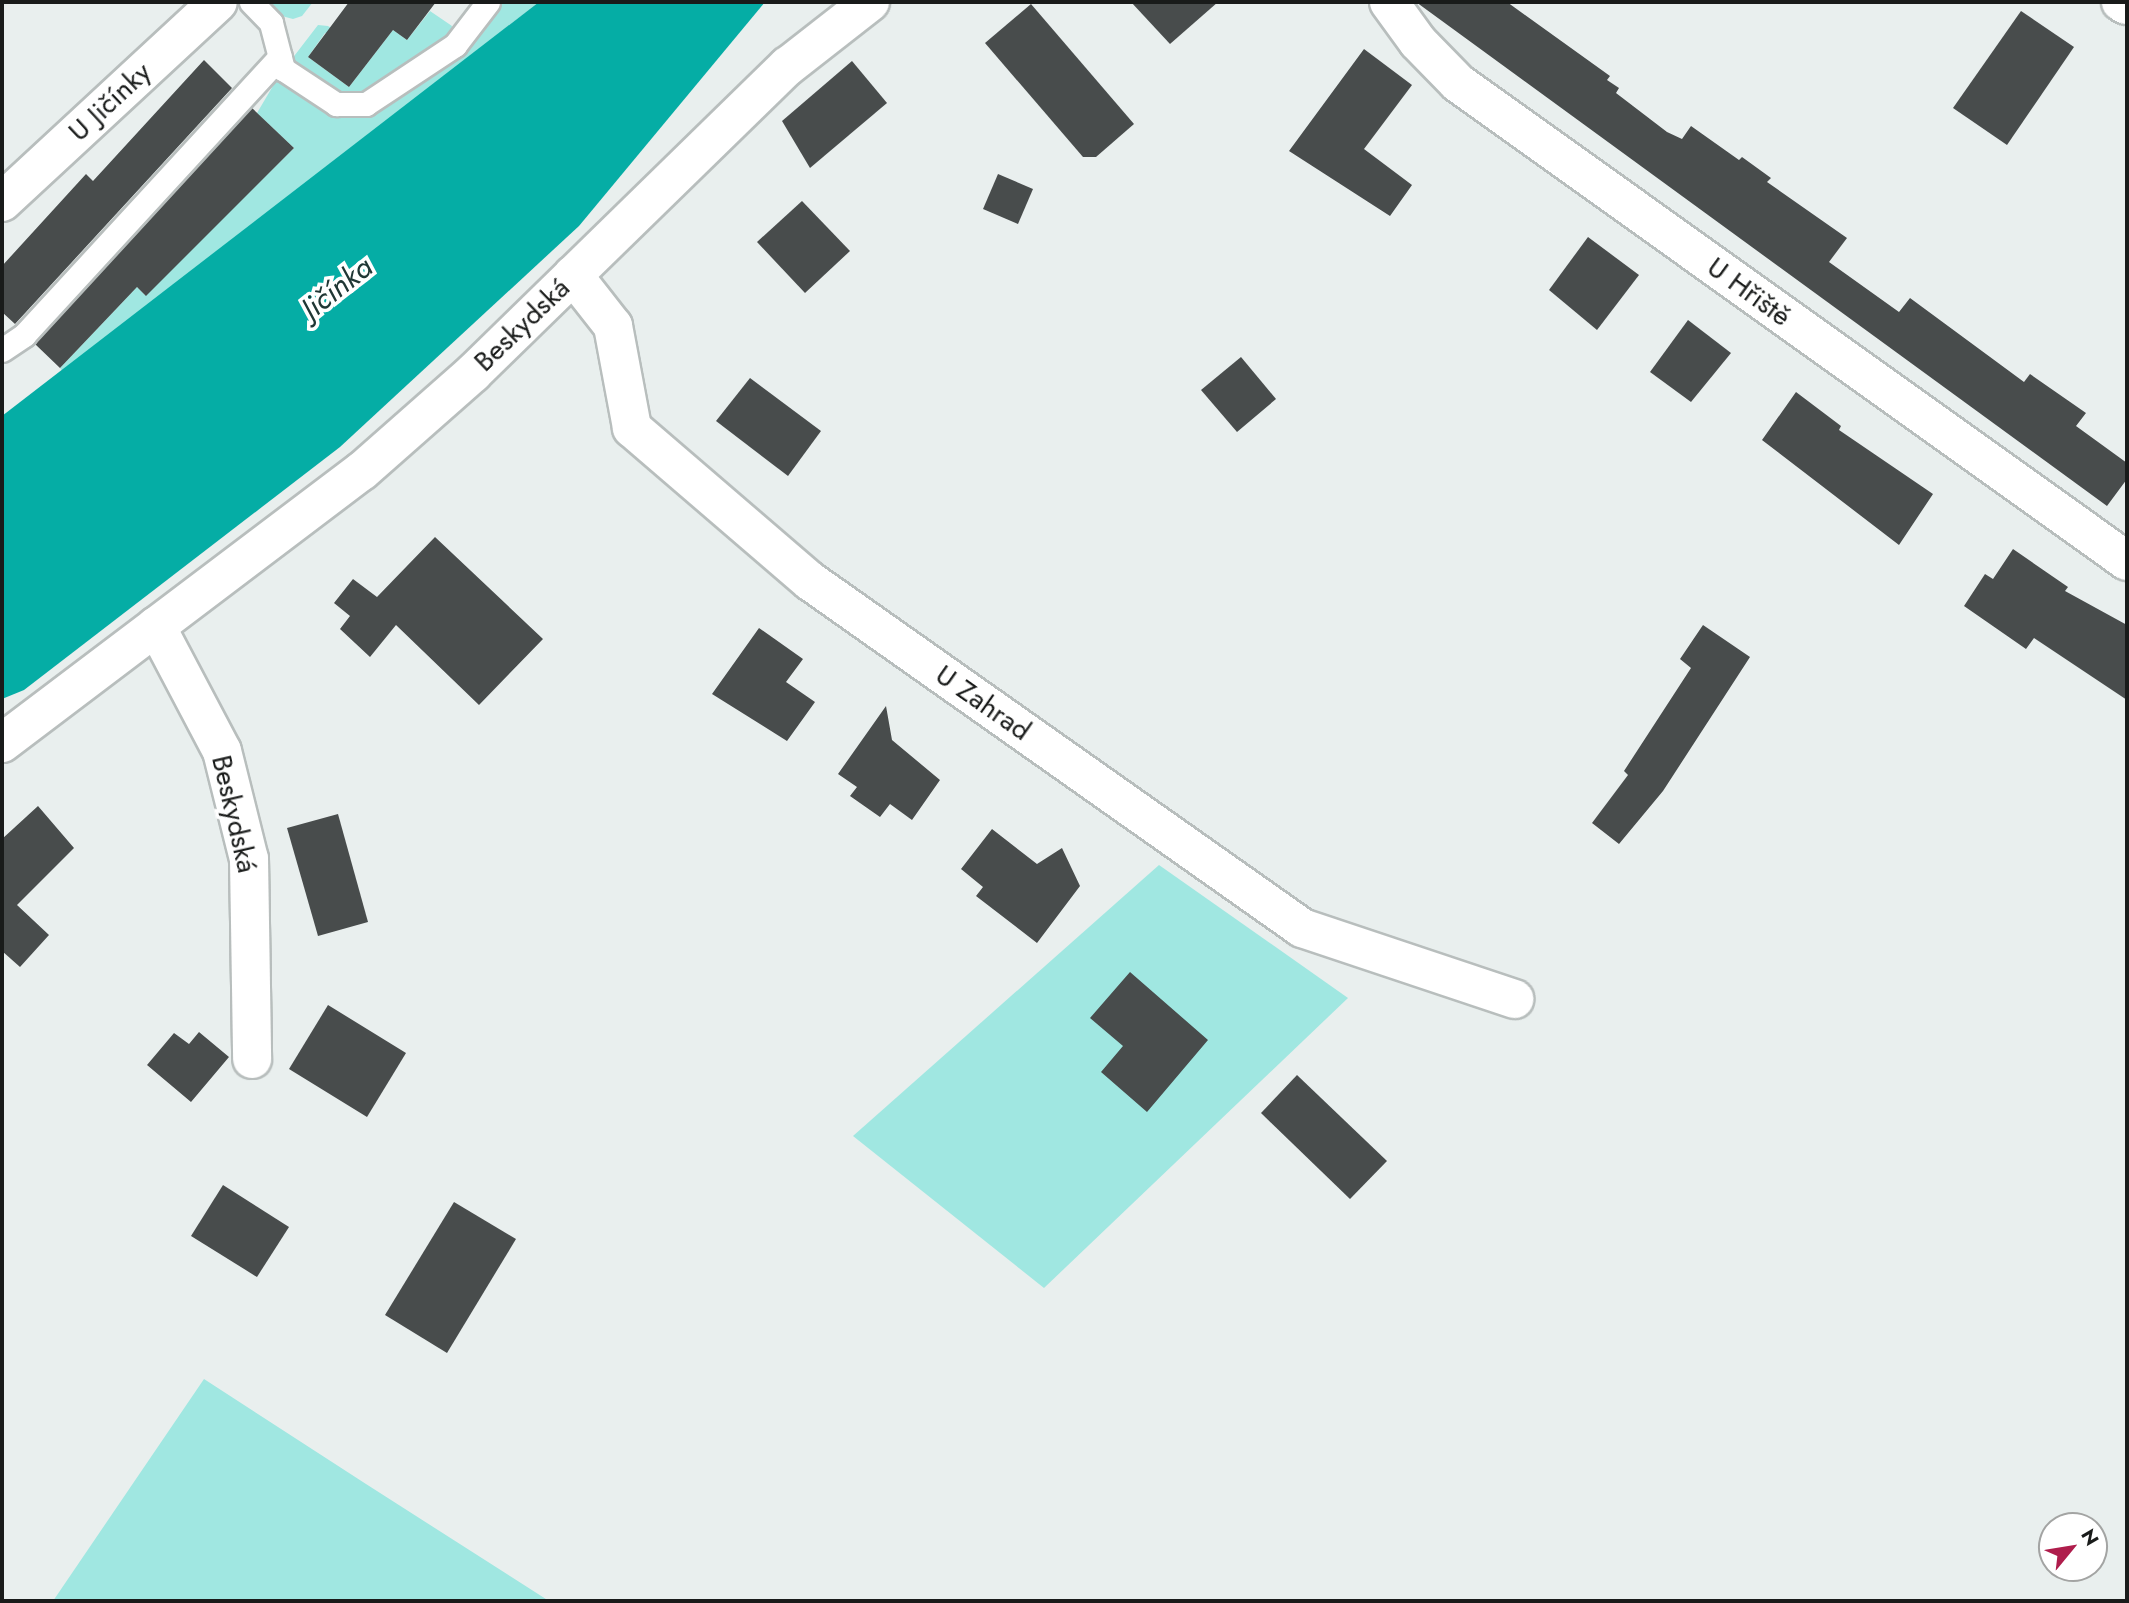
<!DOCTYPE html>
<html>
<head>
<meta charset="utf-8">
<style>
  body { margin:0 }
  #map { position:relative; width:2129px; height:1603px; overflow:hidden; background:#e9efee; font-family:Jost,sans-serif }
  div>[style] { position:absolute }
  .green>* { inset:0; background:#a0e7e1 }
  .water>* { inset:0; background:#05ada5 }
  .building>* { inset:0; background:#484c4c }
  .roads { filter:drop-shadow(2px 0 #b8bebd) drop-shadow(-2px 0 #b8bebd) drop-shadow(0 2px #b8bebd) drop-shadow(0 -2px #b8bebd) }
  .lane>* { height:23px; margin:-11.5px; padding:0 11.5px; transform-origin:11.5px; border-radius:11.5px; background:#fff }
  .street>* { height:38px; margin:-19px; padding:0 19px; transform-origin:19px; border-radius:19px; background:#fff }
  .secondary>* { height:38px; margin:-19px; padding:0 19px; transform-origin:19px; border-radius:19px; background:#fff }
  span { translate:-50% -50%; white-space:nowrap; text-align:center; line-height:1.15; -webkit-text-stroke:7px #fff; paint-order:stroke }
  .street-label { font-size:28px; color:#191b1a }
  .water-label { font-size:30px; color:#203735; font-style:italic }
  .frame { position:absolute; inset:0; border:4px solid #191b1a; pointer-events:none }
  .north { position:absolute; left:2038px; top:1512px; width:70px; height:70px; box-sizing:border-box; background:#fff; border:2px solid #a3a4a3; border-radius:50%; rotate:60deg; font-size:19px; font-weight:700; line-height:28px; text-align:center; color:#191b1a }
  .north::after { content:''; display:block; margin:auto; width:24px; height:32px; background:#af1d4c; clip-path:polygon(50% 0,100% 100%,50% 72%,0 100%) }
</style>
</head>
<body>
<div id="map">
  <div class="green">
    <div style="clip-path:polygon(270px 2px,313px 2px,302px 16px,293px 19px,278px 15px)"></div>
    <div style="clip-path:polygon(500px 2px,539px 2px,64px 373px,60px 368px,137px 287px,145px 295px,294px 148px,257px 113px,280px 74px,332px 110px,478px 31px)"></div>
    <div style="clip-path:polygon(430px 11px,452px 26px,450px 39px,370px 96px,339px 98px,288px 64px,318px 25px,328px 26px,337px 32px,325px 33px,308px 57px,349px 87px,393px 30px,407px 40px)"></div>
    <div style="clip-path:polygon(1159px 865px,1348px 998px,1044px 1288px,853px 1136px)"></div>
    <div style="clip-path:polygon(204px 1379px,366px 1484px,549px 1601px,53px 1601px)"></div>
  </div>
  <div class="water">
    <div style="clip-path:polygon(539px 2px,765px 2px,579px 226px,340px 447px,24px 690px,2px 699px,2px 416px)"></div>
  </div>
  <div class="building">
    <div style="clip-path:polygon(349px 2px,436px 2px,407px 40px,393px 30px,349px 87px,308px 57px)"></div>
    <div style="clip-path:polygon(1131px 2px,1218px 2px,1170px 44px)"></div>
    <div style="clip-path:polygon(1416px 2px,1507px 2px,1610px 76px,1607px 80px,1619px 88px,1616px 93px,1667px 132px,1682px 139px,1691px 126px,1739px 160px,1742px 157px,1771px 178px,1767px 182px,1847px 238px,1829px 262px,1899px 312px,1910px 298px,2024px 382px,2030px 374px,2086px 413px,2076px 426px,2127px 463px,2127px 479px,2107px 506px)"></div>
    <div style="clip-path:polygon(1031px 4px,1134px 124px,1096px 157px,1083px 157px,985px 43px)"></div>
    <div style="clip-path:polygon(2021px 11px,2074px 47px,2007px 145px,1953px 108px)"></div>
    <div style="clip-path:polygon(1364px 49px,1412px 85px,1364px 149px,1412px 185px,1390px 216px,1289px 151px)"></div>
    <div style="clip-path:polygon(204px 60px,232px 88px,15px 324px,2px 312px,2px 266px,86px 174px,93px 181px)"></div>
    <div style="clip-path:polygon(852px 61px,887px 103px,810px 168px,782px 121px)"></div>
    <div style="clip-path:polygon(252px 108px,294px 148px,146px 296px,137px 287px,60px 368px,35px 344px)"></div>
    <div style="clip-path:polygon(998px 174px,1033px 189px,1018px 224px,983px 209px)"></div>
    <div style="clip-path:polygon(802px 201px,850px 251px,805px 293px,757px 242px)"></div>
    <div style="clip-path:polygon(1588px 237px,1639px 275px,1597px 330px,1549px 290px)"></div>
    <div style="clip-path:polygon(1688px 320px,1731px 353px,1691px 402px,1650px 372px)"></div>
    <div style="clip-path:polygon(1241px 357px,1276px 399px,1237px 432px,1201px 390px)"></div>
    <div style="clip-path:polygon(750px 378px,821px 431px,788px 476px,716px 421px)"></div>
    <div style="clip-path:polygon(1796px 392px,1841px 426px,1839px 430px,1933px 494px,1899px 545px,1762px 440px)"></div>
    <div style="clip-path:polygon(435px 537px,543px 639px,479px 705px,396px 625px,370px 657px,340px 629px,350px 616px,334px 603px,353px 579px,377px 597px)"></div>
    <div style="clip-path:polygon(2013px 549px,2068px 587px,2065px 591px,2127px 625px,2127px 700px,2034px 638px,2026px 649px,1964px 606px,1985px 574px,1993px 579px)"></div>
    <div style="clip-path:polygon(1703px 625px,1750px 657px,1663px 791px,1619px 844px,1592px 823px,1628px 775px,1624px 771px,1691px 668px,1680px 659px)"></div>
    <div style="clip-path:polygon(759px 628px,803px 659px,786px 682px,815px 702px,787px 741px,712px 694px)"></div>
    <div style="clip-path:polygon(886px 706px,892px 740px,940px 780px,912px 820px,890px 804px,880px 817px,850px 796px,857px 787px,838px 774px)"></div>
    <div style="clip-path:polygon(38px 806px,74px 848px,17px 905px,49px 935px,20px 967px,2px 951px,2px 839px)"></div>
    <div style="clip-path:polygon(338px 814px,368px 922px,318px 936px,287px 828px)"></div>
    <div style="clip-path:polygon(992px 829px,1037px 864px,1062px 848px,1080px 886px,1037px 943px,976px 896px,983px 887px,961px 869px)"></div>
    <div style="clip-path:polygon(1130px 972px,1208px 1040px,1147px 1112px,1101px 1072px,1123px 1046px,1090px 1018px)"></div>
    <div style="clip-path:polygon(328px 1005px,406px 1053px,367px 1117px,289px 1069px)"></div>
    <div style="clip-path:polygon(199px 1032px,229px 1057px,191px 1102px,147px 1065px,174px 1033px,189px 1044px)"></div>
    <div style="clip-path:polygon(1297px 1075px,1387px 1161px,1350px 1199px,1261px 1113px)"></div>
    <div style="clip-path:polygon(223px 1185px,289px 1227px,257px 1277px,191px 1236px)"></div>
    <div style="clip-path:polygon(454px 1202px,516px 1239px,447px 1353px,385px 1315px)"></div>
  </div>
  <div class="roads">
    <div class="lane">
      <div style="left:251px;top:2px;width:29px;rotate:46deg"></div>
      <div style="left:271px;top:23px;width:48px;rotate:75.4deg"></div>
      <div style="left:283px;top:69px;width:64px;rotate:33.4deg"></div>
      <div style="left:336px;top:104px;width:30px"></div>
      <div style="left:366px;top:104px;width:107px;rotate:-33.5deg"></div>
      <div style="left:455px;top:45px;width:54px;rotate:-52.5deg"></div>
      <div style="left:2px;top:350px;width:27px;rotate:-34deg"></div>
      <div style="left:24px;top:335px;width:378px;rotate:-47.4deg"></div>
    </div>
    <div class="street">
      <div style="left:1389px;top:2px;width:49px;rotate:54.1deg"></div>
      <div style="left:1418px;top:42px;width:57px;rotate:45.7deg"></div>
      <div style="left:1458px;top:83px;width:822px;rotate:35.55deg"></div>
      <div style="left:2121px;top:2px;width:7px;rotate:27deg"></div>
      <div style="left:2px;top:202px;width:294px;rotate:-42.8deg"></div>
      <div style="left:573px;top:275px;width:65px;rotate:51.9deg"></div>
      <div style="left:613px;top:326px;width:104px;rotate:79.4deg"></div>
      <div style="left:632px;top:428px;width:235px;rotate:40.7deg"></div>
      <div style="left:810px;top:581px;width:602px;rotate:35.19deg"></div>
      <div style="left:1302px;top:928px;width:224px;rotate:18.5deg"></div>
      <div style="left:156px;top:626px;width:141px;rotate:62.2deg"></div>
      <div style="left:222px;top:751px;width:111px;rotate:76deg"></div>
      <div style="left:249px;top:859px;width:200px;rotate:89.1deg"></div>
    </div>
    <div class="secondary">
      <div style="left:2px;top:743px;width:451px;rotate:-37.1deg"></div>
      <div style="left:362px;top:471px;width:148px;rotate:-41.4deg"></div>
      <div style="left:473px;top:373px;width:440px;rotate:-44.3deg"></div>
      <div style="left:788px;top:66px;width:104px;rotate:-38deg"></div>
    </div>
  </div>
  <div class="street-label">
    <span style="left:110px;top:102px;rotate:-43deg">U Jičínky</span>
    <span style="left:1749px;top:292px;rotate:36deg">U Hřiště</span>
    <span style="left:522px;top:325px;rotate:-44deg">Beskydská</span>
    <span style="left:983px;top:703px;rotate:35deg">U Zahrad</span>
    <span style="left:234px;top:814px;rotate:77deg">Beskydská</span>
  </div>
  <div class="water-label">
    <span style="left:337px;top:288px;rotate:-38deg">Jičínka</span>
  </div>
  <div class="frame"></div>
  <div class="north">N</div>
</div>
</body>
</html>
